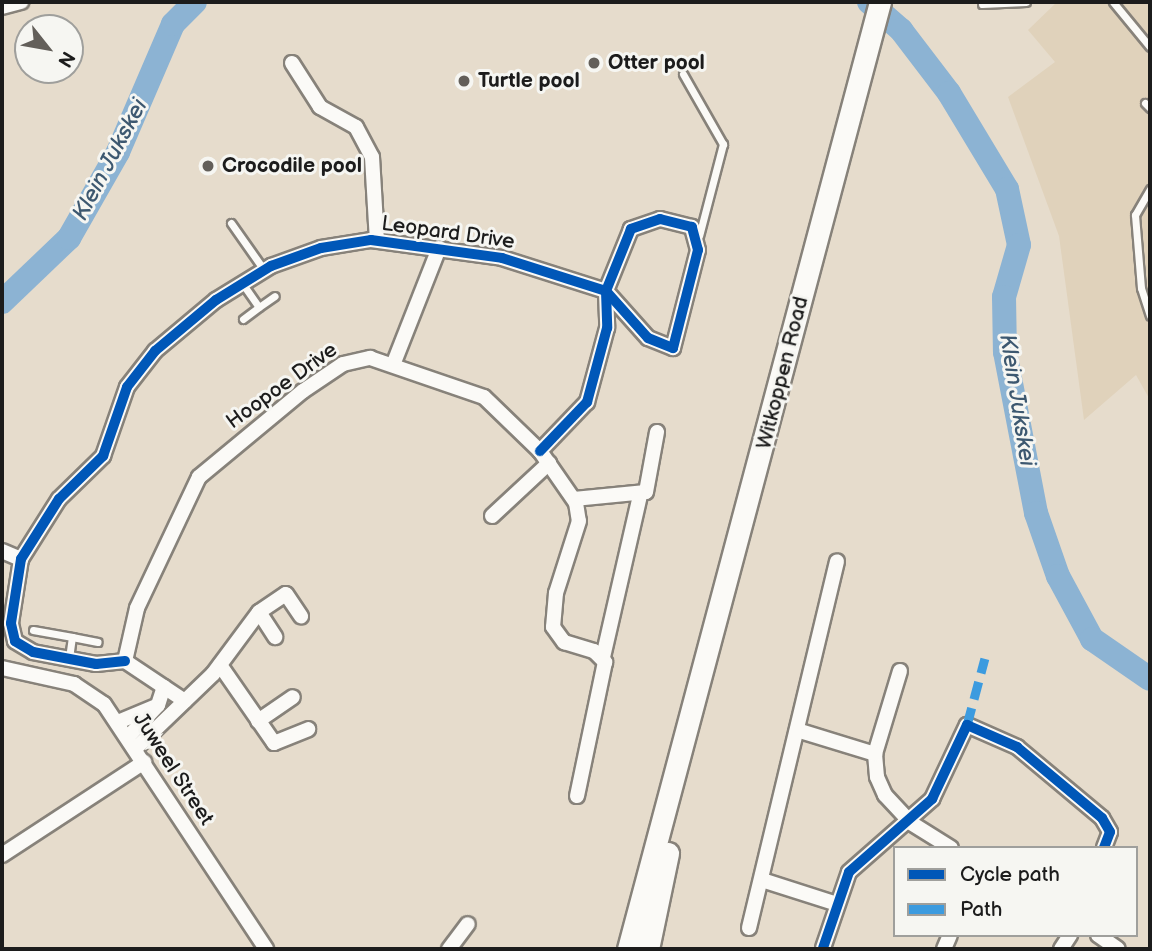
<!DOCTYPE html>
<html>
<head>
<meta charset="utf-8">
<style>
  body { margin:0 }
  #map { position:relative; width:1152px; height:951px; overflow:hidden; background:#e6dccc; font-family:"Balsamiq Sans",sans-serif }
  div>[style] { position:absolute }
  .built>* { inset:0; background:#e0d2bb }
  .river>* { height:24px; margin:-12px; padding:0 12px; transform-origin:12px; border-radius:12px; background:#8cb3d3 }
  .roads { filter:drop-shadow(2px 0 #87827a) drop-shadow(-2px 0 #87827a) drop-shadow(0 2px #87827a) drop-shadow(0 -2px #87827a) }
  .service>* { height:7px; margin:-3.5px; padding:0 3.5px; transform-origin:3.5px; border-radius:3.5px; background:#fbfaf7 }
  .minor>* { height:14px; margin:-7px; padding:0 7px; transform-origin:7px; border-radius:7px; background:#fbfaf7 }
  .secondary>* { height:21px; margin:-10.5px; padding:0 10.5px; transform-origin:10.5px; border-radius:10.5px; background:#fbfaf7 }
  .quiet>* { height:9px; margin-top:-4.5px; transform-origin:0; background:repeating-linear-gradient(90deg,#3c9bdf 0 18px,transparent 0 27px) }
  .cycleway>* { height:10px; margin:-5px; padding:0 5px; transform-origin:5px; border-radius:5px; background:#0057b8 }
  .dots>* { width:19px; height:19px; translate:-50% -50%; box-sizing:border-box; border:4px solid #f6f6f2; border-radius:50% }
  span { translate:-50% -50%; white-space:nowrap; text-align:center; line-height:1.15; -webkit-text-stroke:6px #f6f6f2; paint-order:stroke }
  .poi-label { font-size:21px; color:#1c1c1c; font-weight:700 }
  .left { translate:0 -50%; text-align:left }
  .street-label { font-size:21px; color:#1c1c1c }
  .water-label { font-size:23px; color:#3d5870; font-style:italic }
  .frame { position:absolute; inset:0; border:4px solid #1c1c1c; pointer-events:none }
  .legend { position:absolute; left:893px; top:846px; width:245px; height:91px; box-sizing:border-box; background:#f6f6f2; border:2px solid #9f9f9c; margin:0; padding:9px 12px; list-style:none; font-size:21px; color:#1c1c1c }
  .legend li { display:flex; align-items:center; gap:14px; height:35px }
  .legend b { width:35px; border:2px solid #9f9f9c }
  .north { position:absolute; left:14px; top:14px; width:70px; height:70px; box-sizing:border-box; background:#f6f6f2; border:2px solid #9f9f9c; border-radius:50%; rotate:121deg; font-size:19px; font-weight:700; line-height:28px; text-align:center; color:#1c1c1c }
  .north::after { content:''; display:block; margin:auto; width:24px; height:32px; background:#635f5a; clip-path:polygon(50% 0,100% 100%,50% 72%,0 100%) }
</style>
</head>
<body>
<div id="map">
  <div class="built">
    <div style="clip-path:polygon(1057px 2px,1150px 2px,1150px 400px,1136px 375px,1084px 420px,1059px 236px,1008px 97px,1055px 62px,1028px 30px)"></div>
  </div>
  <div class="river">
    <div style="left:869px;top:2px;width:43px;rotate:41.2deg"></div>
    <div style="left:901px;top:30px;width:79px;rotate:52.7deg"></div>
    <div style="left:949px;top:93px;width:112px;rotate:58.9deg"></div>
    <div style="left:1007px;top:189px;width:57px;rotate:77.9deg"></div>
    <div style="left:1019px;top:245px;width:54px;rotate:106.1deg"></div>
    <div style="left:1004px;top:297px;width:55px;rotate:89deg"></div>
    <div style="left:1005px;top:352px;width:164px;rotate:79.1deg"></div>
    <div style="left:1036px;top:513px;width:67px;rotate:70.8deg"></div>
    <div style="left:1058px;top:576px;width:72px;rotate:61.6deg"></div>
    <div style="left:1092px;top:639px;width:70px;rotate:34.6deg"></div>
    <div style="left:2px;top:302px;width:93px;rotate:-43.7deg"></div>
    <div style="left:69px;top:238px;width:99px;rotate:-60.3deg"></div>
    <div style="left:118px;top:152px;width:139px;rotate:-66.7deg"></div>
    <div style="left:173px;top:24px;width:31px;rotate:-45deg"></div>
  </div>
  <div class="roads">
    <div class="service">
      <div style="left:1113px;top:2px;width:58px;rotate:50.6deg"></div>
      <div style="left:982px;top:4px;width:44px;rotate:-2.6deg"></div>
      <div style="left:683px;top:74px;width:81px;rotate:60.3deg"></div>
      <div style="left:723px;top:144px;width:95px;rotate:104.6deg"></div>
      <div style="left:1145px;top:103px;width:7px;rotate:45deg"></div>
      <div style="left:1150px;top:189px;width:30px;rotate:120deg"></div>
      <div style="left:1135px;top:215px;width:73px;rotate:85.3deg"></div>
      <div style="left:1141px;top:288px;width:29px;rotate:72deg"></div>
      <div style="left:231px;top:223px;width:57px;rotate:54.9deg"></div>
      <div style="left:242px;top:283px;width:29px;rotate:55deg"></div>
      <div style="left:259px;top:307px;width:19px;rotate:-35deg"></div>
      <div style="left:243px;top:319px;width:20px;rotate:-37deg"></div>
      <div style="left:33px;top:630px;width:40px;rotate:10deg"></div>
      <div style="left:69px;top:658px;width:21px;rotate:-82deg"></div>
      <div style="left:72px;top:637px;width:26px;rotate:11deg"></div>
    </div>
    <div class="minor">
      <div style="left:2px;top:7px;width:20px;rotate:-15deg"></div>
      <div style="left:292px;top:63px;width:52px;rotate:57.5deg"></div>
      <div style="left:320px;top:107px;width:41px;rotate:29.1deg"></div>
      <div style="left:356px;top:127px;width:34px;rotate:62deg"></div>
      <div style="left:372px;top:157px;width:83px;rotate:86.6deg"></div>
      <div style="left:393px;top:365px;width:126px;rotate:-68.5deg"></div>
      <div style="left:574px;top:499px;width:72px;rotate:-5.6deg"></div>
      <div style="left:646px;top:492px;width:61px;rotate:-79.6deg"></div>
      <div style="left:492px;top:516px;width:78px;rotate:-42.9deg"></div>
      <div style="left:2px;top:551px;width:21px;rotate:23deg"></div>
      <div style="left:259px;top:612px;width:30px;rotate:57deg"></div>
      <div style="left:603px;top:657px;width:166px;rotate:-77.1deg"></div>
      <div style="left:125px;top:661px;width:29px;rotate:174deg"></div>
      <div style="left:96px;top:664px;width:64px;rotate:-169.2deg"></div>
      <div style="left:33px;top:652px;width:21px;rotate:-149deg"></div>
      <div style="left:15px;top:641px;width:18px;rotate:-103deg"></div>
      <div style="left:11px;top:623px;width:65px;rotate:-81.1deg"></div>
      <div style="left:21px;top:559px;width:71px;rotate:-57.7deg"></div>
      <div style="left:59px;top:499px;width:62px;rotate:-44.3deg"></div>
      <div style="left:103px;top:456px;width:73px;rotate:-70.8deg"></div>
      <div style="left:127px;top:387px;width:46px;rotate:-52.1deg"></div>
      <div style="left:155px;top:351px;width:80px;rotate:-39.9deg"></div>
      <div style="left:216px;top:300px;width:65px;rotate:-31.7deg"></div>
      <div style="left:271px;top:266px;width:53px;rotate:-19.8deg"></div>
      <div style="left:321px;top:248px;width:51px;rotate:-9.1deg"></div>
      <div style="left:371px;top:240px;width:132px;rotate:7.8deg"></div>
      <div style="left:502px;top:258px;width:109px;rotate:17.6deg"></div>
      <div style="left:606px;top:291px;width:63px;rotate:48.2deg"></div>
      <div style="left:648px;top:338px;width:27px;rotate:22deg"></div>
      <div style="left:673px;top:348px;width:101px;rotate:-75.7deg"></div>
      <div style="left:698px;top:250px;width:24px;rotate:-105deg"></div>
      <div style="left:692px;top:227px;width:33px;rotate:-166deg"></div>
      <div style="left:660px;top:219px;width:31px;rotate:161deg"></div>
      <div style="left:631px;top:229px;width:67px;rotate:112deg"></div>
      <div style="left:606px;top:291px;width:37px;rotate:88deg"></div>
      <div style="left:607px;top:328px;width:77px;rotate:105.1deg"></div>
      <div style="left:587px;top:402px;width:68px;rotate:133.8deg"></div>
      <div style="left:125px;top:661px;width:54px;rotate:-77.2deg"></div>
      <div style="left:137px;top:608px;width:145px;rotate:-64.7deg"></div>
      <div style="left:199px;top:477px;width:135px;rotate:-39.6deg"></div>
      <div style="left:303px;top:391px;width:48px;rotate:-34deg"></div>
      <div style="left:343px;top:364px;width:28px;rotate:-13deg"></div>
      <div style="left:370px;top:358px;width:120px;rotate:18.9deg"></div>
      <div style="left:484px;top:397px;width:78px;rotate:44deg"></div>
      <div style="left:540px;top:451px;width:63px;rotate:55.3deg"></div>
      <div style="left:576px;top:503px;width:18px;rotate:81deg"></div>
      <div style="left:579px;top:521px;width:76px;rotate:107.7deg"></div>
      <div style="left:556px;top:593px;width:34px;rotate:95deg"></div>
      <div style="left:553px;top:627px;width:19px;rotate:54deg"></div>
      <div style="left:564px;top:642px;width:31px;rotate:17deg"></div>
      <div style="left:594px;top:651px;width:16px;rotate:45deg"></div>
      <div style="left:605px;top:662px;width:137px;rotate:101.8deg"></div>
      <div style="left:125px;top:661px;width:72px;rotate:33.7deg"></div>
      <div style="left:220px;top:665px;width:95px;rotate:55.3deg"></div>
      <div style="left:274px;top:743px;width:37px;rotate:-22deg"></div>
      <div style="left:2px;top:668px;width:74px;rotate:12.5deg"></div>
      <div style="left:74px;top:684px;width:36px;rotate:34deg"></div>
      <div style="left:104px;top:704px;width:294px;rotate:56.5deg"></div>
      <div style="left:900px;top:671px;width:87px;rotate:106.8deg"></div>
      <div style="left:875px;top:754px;width:23px;rotate:85deg"></div>
      <div style="left:877px;top:777px;width:20px;rotate:66deg"></div>
      <div style="left:885px;top:795px;width:38px;rotate:47deg"></div>
      <div style="left:911px;top:823px;width:47px;rotate:32deg"></div>
      <div style="left:258px;top:721px;width:42px;rotate:-34.4deg"></div>
      <div style="left:118px;top:722px;width:41px;rotate:-22.8deg"></div>
      <div style="left:797px;top:730px;width:82px;rotate:17.1deg"></div>
      <div style="left:128px;top:737px;width:44px;rotate:-46.8deg"></div>
      <div style="left:158px;top:705px;width:19px;rotate:-72deg"></div>
      <div style="left:135px;top:749px;width:108px;rotate:-43.9deg"></div>
      <div style="left:213px;top:674px;width:77px;rotate:-53.4deg"></div>
      <div style="left:259px;top:612px;width:32px;rotate:-34deg"></div>
      <div style="left:286px;top:594px;width:27px;rotate:56deg"></div>
      <div style="left:2px;top:855px;width:170px;rotate:-33.2deg"></div>
      <div style="left:762px;top:880px;width:76px;rotate:17.7deg"></div>
      <div style="left:749px;top:928px;width:377px;rotate:-76.5deg"></div>
      <div style="left:1098px;top:935px;width:24px;rotate:35deg"></div>
      <div style="left:823px;top:948px;width:80px;rotate:-71.1deg"></div>
      <div style="left:849px;top:872px;width:111px;rotate:-41.3deg"></div>
      <div style="left:932px;top:799px;width:82px;rotate:-64.7deg"></div>
      <div style="left:967px;top:725px;width:55px;rotate:23.7deg"></div>
      <div style="left:1017px;top:747px;width:111px;rotate:39.9deg"></div>
      <div style="left:1102px;top:818px;width:16px;rotate:60deg"></div>
      <div style="left:1110px;top:832px;width:17px;rotate:111deg"></div>
      <div style="left:449px;top:949px;width:31px;rotate:-53deg"></div>
      <div style="left:944px;top:949px;width:15px;rotate:-67deg"></div>
      <div style="left:1061px;top:949px;width:17px;rotate:-57deg"></div>
    </div>
    <div class="secondary">
      <div style="left:628px;top:949px;width:980px;rotate:-75.1deg"></div>
      <div style="left:648px;top:949px;width:98px;rotate:-78.2deg"></div>
    </div>
  </div>
  <div class="quiet">
    <div style="left:967px;top:725px;width:69px;rotate:-75deg"></div>
  </div>
  <div class="cycleway">
    <div style="left:125px;top:661px;width:29px;rotate:174deg"></div>
    <div style="left:96px;top:664px;width:64px;rotate:-169.2deg"></div>
    <div style="left:33px;top:652px;width:21px;rotate:-149deg"></div>
    <div style="left:15px;top:641px;width:18px;rotate:-103deg"></div>
    <div style="left:11px;top:623px;width:65px;rotate:-81.1deg"></div>
    <div style="left:21px;top:559px;width:71px;rotate:-57.7deg"></div>
    <div style="left:59px;top:499px;width:62px;rotate:-44.3deg"></div>
    <div style="left:103px;top:456px;width:73px;rotate:-70.8deg"></div>
    <div style="left:127px;top:387px;width:46px;rotate:-52.1deg"></div>
    <div style="left:155px;top:351px;width:80px;rotate:-39.9deg"></div>
    <div style="left:216px;top:300px;width:65px;rotate:-31.7deg"></div>
    <div style="left:271px;top:266px;width:53px;rotate:-19.8deg"></div>
    <div style="left:321px;top:248px;width:51px;rotate:-9.1deg"></div>
    <div style="left:371px;top:240px;width:132px;rotate:7.8deg"></div>
    <div style="left:502px;top:258px;width:109px;rotate:17.6deg"></div>
    <div style="left:606px;top:291px;width:63px;rotate:48.2deg"></div>
    <div style="left:648px;top:338px;width:27px;rotate:22deg"></div>
    <div style="left:673px;top:348px;width:101px;rotate:-75.7deg"></div>
    <div style="left:698px;top:250px;width:24px;rotate:-105deg"></div>
    <div style="left:692px;top:227px;width:33px;rotate:-166deg"></div>
    <div style="left:660px;top:219px;width:31px;rotate:161deg"></div>
    <div style="left:631px;top:229px;width:67px;rotate:112deg"></div>
    <div style="left:606px;top:291px;width:37px;rotate:88deg"></div>
    <div style="left:607px;top:328px;width:77px;rotate:105.1deg"></div>
    <div style="left:587px;top:402px;width:68px;rotate:133.8deg"></div>
    <div style="left:823px;top:948px;width:80px;rotate:-71.1deg"></div>
    <div style="left:849px;top:872px;width:111px;rotate:-41.3deg"></div>
    <div style="left:932px;top:799px;width:82px;rotate:-64.7deg"></div>
    <div style="left:967px;top:725px;width:55px;rotate:23.7deg"></div>
    <div style="left:1017px;top:747px;width:111px;rotate:39.9deg"></div>
    <div style="left:1102px;top:818px;width:16px;rotate:60deg"></div>
    <div style="left:1110px;top:832px;width:17px;rotate:111deg"></div>
  </div>
  <div class="dots">
    <div style="left:594px;top:63px;background:#635f5a"></div>
    <div style="left:464px;top:81px;background:#635f5a"></div>
    <div style="left:208px;top:166px;background:#635f5a"></div>
  </div>
  <div class="poi-label">
    <span class="left" style="left:608px;top:63px">Otter pool</span>
    <span class="left" style="left:478px;top:81px">Turtle pool</span>
    <span class="left" style="left:222px;top:166px">Crocodile pool</span>
  </div>
  <div class="street-label">
    <span style="left:448px;top:233px;rotate:8deg">Leopard Drive</span>
    <span style="left:783px;top:373px;rotate:-76deg">Witkoppen Road</span>
    <span style="left:282px;top:386px;rotate:-36deg">Hoopoe Drive</span>
    <span style="left:173px;top:769px;rotate:57deg">Juweel Street</span>
  </div>
  <div class="water-label">
    <span style="left:110px;top:160px;rotate:-62deg">Klein Jukskei</span>
    <span style="left:1017px;top:400px;rotate:81deg">Klein Jukskei</span>
  </div>
  <div class="frame"></div>
  <ul class="legend">
  <li><b style="height:9px;background:#0057b8"></b>Cycle path</li>
  <li><b style="height:9px;background:#3c9bdf"></b>Path</li>
  </ul>
  <div class="north">N</div>
</div>
</body>
</html>
